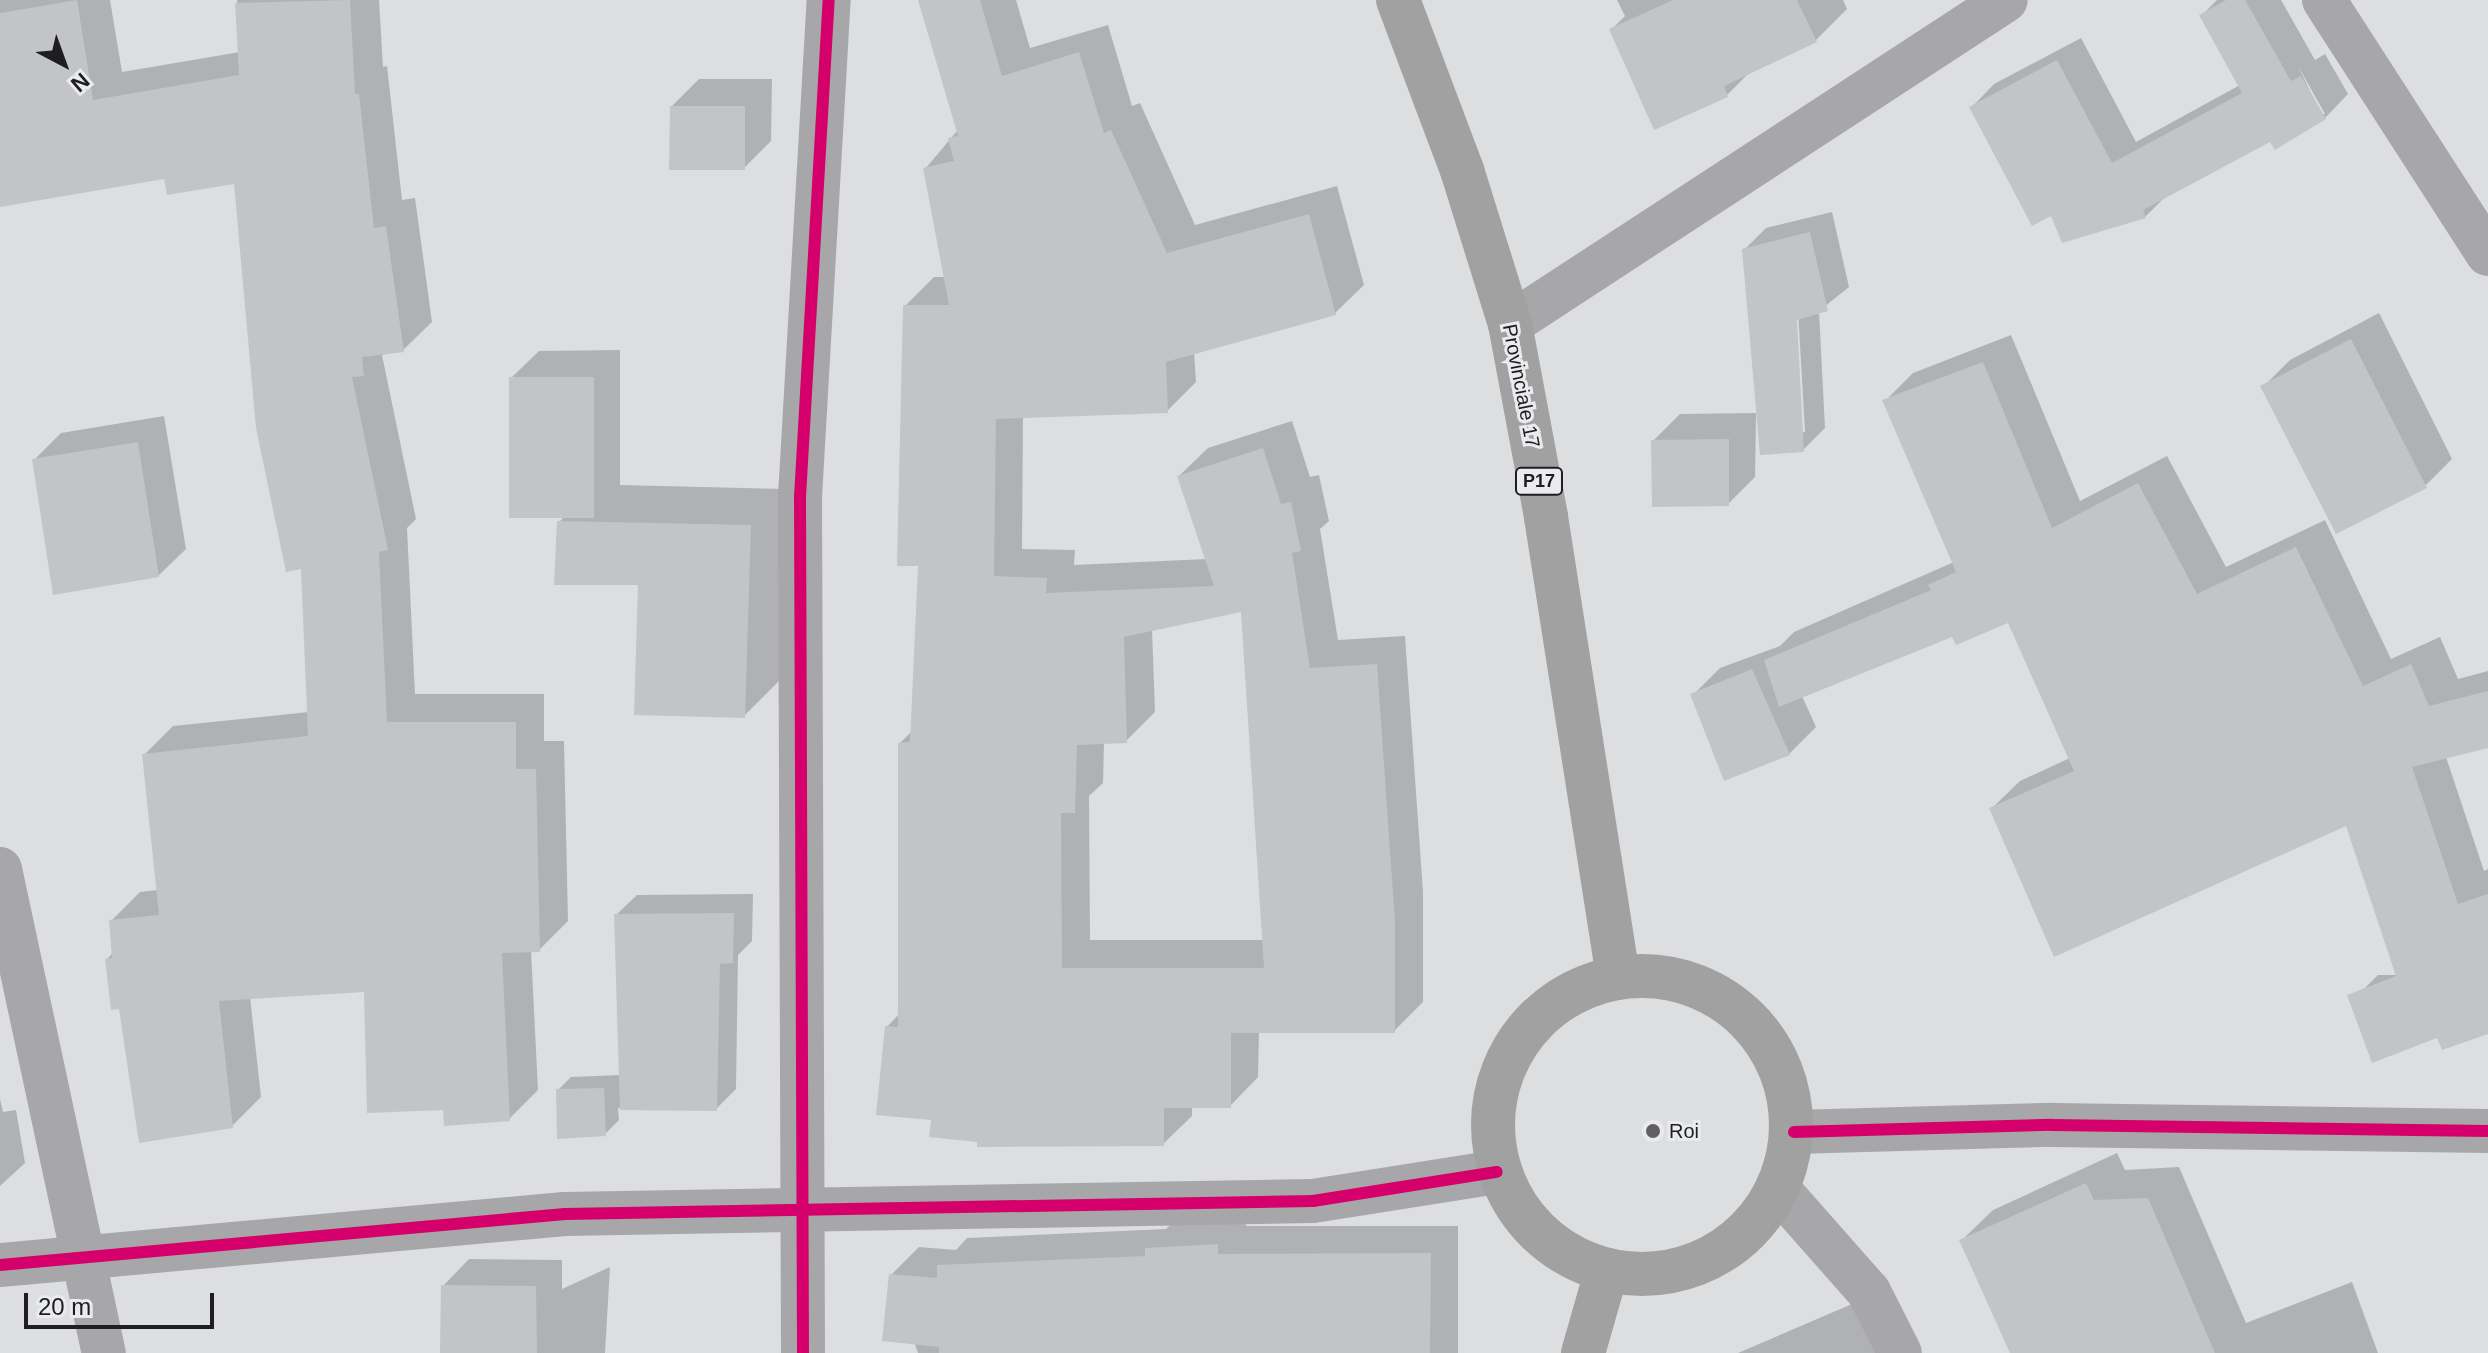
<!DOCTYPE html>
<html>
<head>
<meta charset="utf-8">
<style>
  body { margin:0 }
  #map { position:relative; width:2488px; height:1353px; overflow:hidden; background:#dddee0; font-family:Helvetica,sans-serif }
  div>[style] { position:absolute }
  .shadow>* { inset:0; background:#0003 }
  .building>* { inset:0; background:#c3c4c6 }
  .minor>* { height:44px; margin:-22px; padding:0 22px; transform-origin:22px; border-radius:22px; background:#a7a7a9 }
  .major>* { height:44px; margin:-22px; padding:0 22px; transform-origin:22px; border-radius:22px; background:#a1a1a2 }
  .major>.ring { margin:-22px; padding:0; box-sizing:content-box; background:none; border:44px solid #a1a1a2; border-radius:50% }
  .cycleway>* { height:12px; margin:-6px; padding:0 6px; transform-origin:6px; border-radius:6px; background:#d6006c }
  .dots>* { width:22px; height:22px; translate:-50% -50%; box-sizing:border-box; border:4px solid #eaebee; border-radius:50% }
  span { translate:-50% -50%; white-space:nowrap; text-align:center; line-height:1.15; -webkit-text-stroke:6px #eaebee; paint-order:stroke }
  .shield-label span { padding:2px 6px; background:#eaebee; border:2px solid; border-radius:6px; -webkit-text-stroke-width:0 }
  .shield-label { font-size:18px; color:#1e1e20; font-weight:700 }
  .street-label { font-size:20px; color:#1e1e20 }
  .poi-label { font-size:20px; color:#1e1e20 }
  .left { translate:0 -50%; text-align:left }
  .north { position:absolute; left:24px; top:24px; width:80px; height:80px; -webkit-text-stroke:6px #eaebee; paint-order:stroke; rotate:139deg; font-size:22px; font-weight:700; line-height:32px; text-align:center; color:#1e1e20 }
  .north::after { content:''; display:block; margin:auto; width:28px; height:36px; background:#1e1e20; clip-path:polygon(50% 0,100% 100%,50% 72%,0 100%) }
  .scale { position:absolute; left:24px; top:1293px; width:190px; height:36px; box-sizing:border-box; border:4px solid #1e1e20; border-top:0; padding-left:10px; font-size:24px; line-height:28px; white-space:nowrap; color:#1e1e20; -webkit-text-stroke:6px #eaebee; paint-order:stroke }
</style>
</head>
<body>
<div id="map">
  <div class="shadow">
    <div style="clip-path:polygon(0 0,110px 0,122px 72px,240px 52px,237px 0,379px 0,383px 67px,387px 66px,402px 200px,415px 198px,432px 322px,403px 350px,382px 355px,416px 519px,407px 528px,415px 694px,544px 694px,544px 741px,564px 741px,568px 921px,539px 950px,531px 950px,538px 1090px,509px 1119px,445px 1108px,366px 989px,250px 997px,261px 1097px,232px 1126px,120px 1007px,107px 959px,114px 952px,111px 921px,140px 892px,158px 890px,144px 755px,173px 726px,309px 712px,303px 566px,235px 182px,166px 176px,0 201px)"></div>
    <div style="clip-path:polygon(evenodd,920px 0,1016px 0,1030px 48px,1108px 25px,1132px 106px,1140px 103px,1195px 225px,1337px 186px,1364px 285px,1335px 313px,1194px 352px,1196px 382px,1167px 411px,1023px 416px,1022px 549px,1075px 550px,1074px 565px,1207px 559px,1179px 476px,1208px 448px,1292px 421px,1310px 477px,1319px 475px,1329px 521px,1320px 529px,1338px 640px,1405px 636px,1423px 892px,1423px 1002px,1394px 1031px,1259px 1031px,1258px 1077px,1230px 1106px,1192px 1106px,1192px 1116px,1163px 1144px,979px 1141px,933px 1118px,887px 1027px,900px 1013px,900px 743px,912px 731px,920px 564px,905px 306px,934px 277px,946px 277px,925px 169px,958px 130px,920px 0,1243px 610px,1264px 940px,1090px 940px,1089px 796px,1103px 783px,1104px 742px,1126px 741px,1155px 712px,1152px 629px,1243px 610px)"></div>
    <div style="clip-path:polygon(1617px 0,1843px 0,1847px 9px,1816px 40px,1752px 70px,1727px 95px,1612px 29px,1625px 16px)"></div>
    <div style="clip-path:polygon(evenodd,2217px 0,2281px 0,2315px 60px,2325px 54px,2348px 94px,2325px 118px,2271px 139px,2167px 195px,2145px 217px,2052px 214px,1971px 108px,1994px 84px,2081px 38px,2136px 142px,2240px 85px,2202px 15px,2217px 0,2298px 66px,2325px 114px,2321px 114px,2298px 66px)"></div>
    <div style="clip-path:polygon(699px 79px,772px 79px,771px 141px,744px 168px,672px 106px)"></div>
    <div style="clip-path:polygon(evenodd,1832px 212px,1849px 287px,1819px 311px,1825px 428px,1803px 450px,1744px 250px,1766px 228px,1832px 212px,1794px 310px,1798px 310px,1805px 432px,1801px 432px,1794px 310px)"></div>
    <div style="clip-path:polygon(2379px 313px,2452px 459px,2425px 486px,2263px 387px,2290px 360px)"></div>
    <div style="clip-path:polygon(2011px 335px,2080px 501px,2167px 456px,2226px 567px,2325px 520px,2391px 659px,2440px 637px,2458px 679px,2488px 671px,2488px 746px,2446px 757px,2484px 871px,2488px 869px,2488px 1015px,2351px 1002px,2378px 975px,2398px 975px,2347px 824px,1991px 809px,2020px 781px,2070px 758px,2009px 620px,1953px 635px,1802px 696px,1816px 727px,1789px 754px,1693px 695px,1720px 668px,1780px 646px,1794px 632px,1954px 562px,1885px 401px,1913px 373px)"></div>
    <div style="clip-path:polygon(620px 350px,620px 485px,787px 489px,781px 679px,744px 716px,640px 583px,559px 522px,565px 516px,511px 378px,539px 351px)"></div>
    <div style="clip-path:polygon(1756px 413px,1755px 477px,1728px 504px,1653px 441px,1680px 414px)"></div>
    <div style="clip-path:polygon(164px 416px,186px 549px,158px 576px,34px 460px,61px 433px)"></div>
    <div style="clip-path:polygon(753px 894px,752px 941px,738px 955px,736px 1089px,716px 1109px,618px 1108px,619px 1120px,605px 1134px,558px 1090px,571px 1077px,621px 1075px,616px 915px,637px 895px)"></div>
    <div style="clip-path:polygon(0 1099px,3px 1112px,16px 1110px,25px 1163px,0 1186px)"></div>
    <div style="clip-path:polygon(2117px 1153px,2125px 1170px,2179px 1167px,2246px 1323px,2352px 1282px,2378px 1353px,2013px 1353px,1961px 1241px,1993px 1210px)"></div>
    <div style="clip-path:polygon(1245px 1216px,1246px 1226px,1458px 1226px,1458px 1353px,918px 1353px,891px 1275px,919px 1247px,956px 1250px,967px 1238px,1166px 1229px,1175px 1220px)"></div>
    <div style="clip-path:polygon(469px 1259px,562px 1260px,562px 1289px,610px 1267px,605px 1353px,442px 1353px,443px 1286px)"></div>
    <div style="clip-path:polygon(1859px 1301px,1882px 1353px,1738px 1353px)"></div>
  </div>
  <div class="building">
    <div style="clip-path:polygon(77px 0,93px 100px,239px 75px,235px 3px,350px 0,355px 94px,359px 94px,374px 228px,386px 226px,404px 352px,362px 357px,364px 376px,352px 377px,388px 550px,379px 552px,387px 722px,516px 722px,516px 769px,536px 769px,540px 952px,502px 953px,510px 1121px,444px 1126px,443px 1110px,367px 1113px,364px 992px,219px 1001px,233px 1128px,139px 1143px,119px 1009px,111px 1010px,105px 959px,112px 958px,109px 920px,159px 915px,142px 754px,308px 736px,301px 569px,286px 572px,256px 428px,234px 184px,167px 195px,164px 179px,0 207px,0 13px)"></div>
    <div style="clip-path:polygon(evenodd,918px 0,980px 0,1002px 76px,1079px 52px,1104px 133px,1111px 130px,1167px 253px,1309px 214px,1336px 315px,1166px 362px,1168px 413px,996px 419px,994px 576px,1047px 578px,1046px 593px,1214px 586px,1177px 476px,1263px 448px,1281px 504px,1291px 502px,1301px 551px,1292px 553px,1310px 668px,1377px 664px,1395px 922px,1395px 1033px,1231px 1033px,1231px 1108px,1164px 1108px,1164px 1146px,977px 1147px,977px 1142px,929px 1137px,931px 1120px,876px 1115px,885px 1026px,898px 1027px,898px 743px,910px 742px,918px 566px,897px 566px,903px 305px,949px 305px,923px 168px,954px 161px,948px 138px,958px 136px,918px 0,1241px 612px,1264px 968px,1062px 968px,1061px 813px,1075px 813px,1077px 745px,1127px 743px,1124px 637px,1241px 612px)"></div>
    <div style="clip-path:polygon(1673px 0,1797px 0,1817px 42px,1724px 86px,1728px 97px,1654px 130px,1609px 29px)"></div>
    <div style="clip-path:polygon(2226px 0,2245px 0,2291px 81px,2301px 76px,2326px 119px,2275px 150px,2270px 142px,2143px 210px,2146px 218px,2062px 243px,2051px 216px,2032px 226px,1969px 107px,2057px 60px,2112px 163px,2242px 93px,2199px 15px)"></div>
    <div style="clip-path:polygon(670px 106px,745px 106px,745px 170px,669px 170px)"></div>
    <div style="clip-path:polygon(1810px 232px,1828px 311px,1797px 320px,1804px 452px,1760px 455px,1742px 249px)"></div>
    <div style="clip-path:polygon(2351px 339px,2427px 488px,2336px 534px,2260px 386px)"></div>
    <div style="clip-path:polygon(1983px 362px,2052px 528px,2138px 483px,2197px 594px,2296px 547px,2363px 686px,2411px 664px,2429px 706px,2488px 691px,2488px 748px,2412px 767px,2458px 904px,2488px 894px,2488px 1034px,2442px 1050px,2437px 1038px,2372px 1063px,2347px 995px,2396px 976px,2346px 826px,2054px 957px,1989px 808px,2074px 771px,2008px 623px,1956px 645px,1952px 637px,1779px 707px,1764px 660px,1931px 590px,1928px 585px,1956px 572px,1882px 400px)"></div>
    <div style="clip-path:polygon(509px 377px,594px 377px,594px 518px,509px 518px)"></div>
    <div style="clip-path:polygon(1729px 439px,1729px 506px,1652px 507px,1651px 440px)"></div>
    <div style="clip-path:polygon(138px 442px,159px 577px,53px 595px,32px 459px)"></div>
    <div style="clip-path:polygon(557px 521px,751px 525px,745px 718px,634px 715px,638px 585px,554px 585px)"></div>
    <div style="clip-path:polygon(1752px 669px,1790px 755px,1724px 781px,1690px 694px)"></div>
    <div style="clip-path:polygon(734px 913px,733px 963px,720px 964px,717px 1111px,620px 1110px,614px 914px)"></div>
    <div style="clip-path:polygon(604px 1088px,606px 1136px,557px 1139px,556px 1089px)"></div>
    <div style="clip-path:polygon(2086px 1183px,2094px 1200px,2148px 1198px,2215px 1353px,2010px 1353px,1959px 1240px)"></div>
    <div style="clip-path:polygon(1218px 1244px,1218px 1254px,1431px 1253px,1430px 1353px,939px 1353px,939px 1347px,882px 1341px,889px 1274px,937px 1278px,937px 1265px,1145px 1256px,1145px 1248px)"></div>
    <div style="clip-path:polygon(441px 1285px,536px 1286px,537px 1353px,440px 1353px)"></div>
  </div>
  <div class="minor">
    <div style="left:2324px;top:0;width:302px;rotate:57.2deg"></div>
    <div style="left:1510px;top:324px;width:592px;rotate:-33.15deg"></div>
    <div style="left:0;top:869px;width:495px;rotate:77.9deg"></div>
    <div style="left:1794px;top:1132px;width:258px;rotate:-1.6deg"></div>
    <div style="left:2052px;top:1125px;width:436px;rotate:0.8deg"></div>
    <div style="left:1779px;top:1190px;width:136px;rotate:48.6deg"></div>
    <div style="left:1869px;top:1292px;width:68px;rotate:63.1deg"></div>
    <div style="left:0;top:1265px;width:567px;rotate:-5.16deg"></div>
    <div style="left:565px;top:1214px;width:748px;rotate:-1deg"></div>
    <div style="left:1313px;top:1201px;width:186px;rotate:-9deg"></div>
    <div style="left:803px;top:1353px;width:856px;rotate:-90.2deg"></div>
    <div style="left:800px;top:497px;width:498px;rotate:-86.7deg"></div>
  </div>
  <div class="major">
    <div style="left:1398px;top:0;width:182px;rotate:69.4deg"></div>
    <div style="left:1462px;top:170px;width:161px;rotate:72.7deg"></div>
    <div style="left:1510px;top:324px;width:196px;rotate:79.4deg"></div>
    <div style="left:1546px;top:517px;width:465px;rotate:81.1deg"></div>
    <div class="ring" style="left:1493px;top:976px;width:254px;height:254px"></div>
    <div style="left:1583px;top:1353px;width:83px;rotate:-74deg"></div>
  </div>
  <div class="cycleway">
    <div style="left:1794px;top:1132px;width:258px;rotate:-1.6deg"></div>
    <div style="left:2052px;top:1125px;width:436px;rotate:0.8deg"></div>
    <div style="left:0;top:1265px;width:567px;rotate:-5.16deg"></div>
    <div style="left:565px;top:1214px;width:748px;rotate:-1deg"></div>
    <div style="left:1313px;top:1201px;width:186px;rotate:-9deg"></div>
    <div style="left:803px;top:1353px;width:856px;rotate:-90.2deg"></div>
    <div style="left:800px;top:497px;width:498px;rotate:-86.7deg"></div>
  </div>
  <div class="dots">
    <div style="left:1653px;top:1131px;background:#616163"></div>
  </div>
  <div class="shield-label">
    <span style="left:1539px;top:481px">P17</span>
  </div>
  <div class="street-label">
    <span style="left:1521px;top:386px;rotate:79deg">Provinciale 17</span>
  </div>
  <div class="poi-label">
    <span class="left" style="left:1669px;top:1131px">Roi</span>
  </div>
  <div class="north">N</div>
  <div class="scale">20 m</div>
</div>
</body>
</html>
